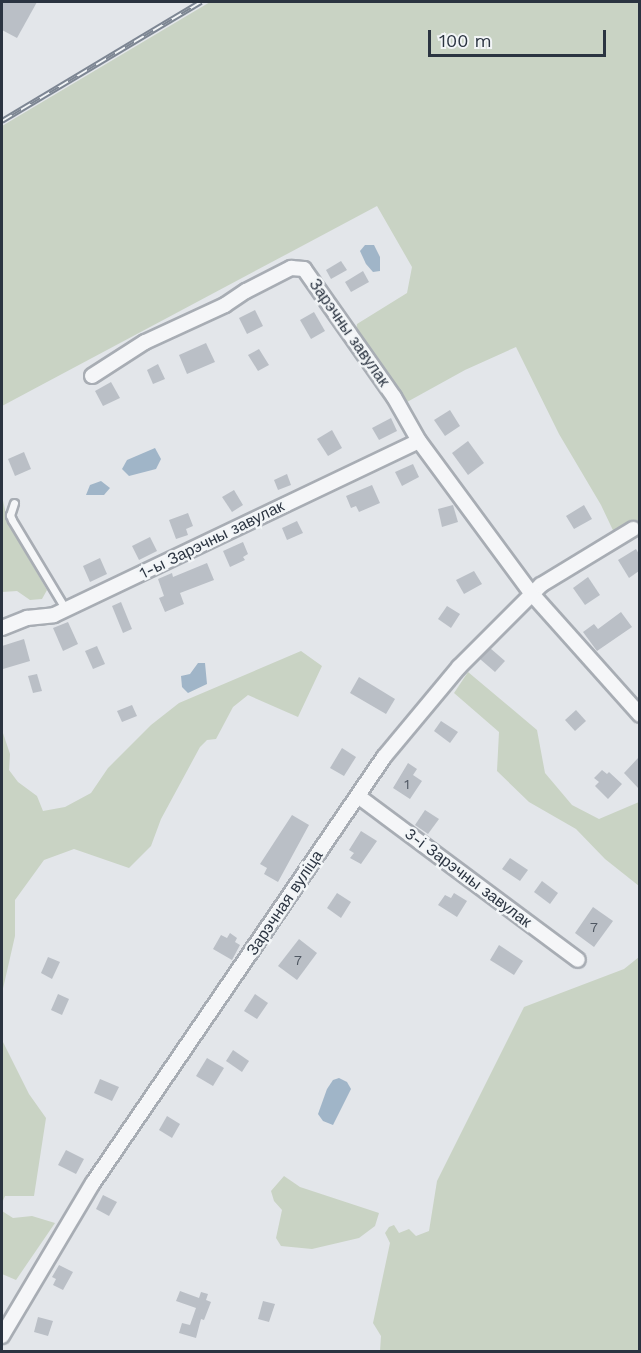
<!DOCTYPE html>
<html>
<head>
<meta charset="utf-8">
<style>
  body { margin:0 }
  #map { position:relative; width:641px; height:1353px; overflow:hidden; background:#e3e6ea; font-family:"Work Sans",sans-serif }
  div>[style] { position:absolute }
  .green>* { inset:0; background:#c9d3c4 }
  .water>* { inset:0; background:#a0b5c8 }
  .building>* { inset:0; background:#babfc6 }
  .roads { filter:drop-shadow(2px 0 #a8adb4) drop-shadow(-2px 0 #a8adb4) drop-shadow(0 2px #a8adb4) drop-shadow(0 -2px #a8adb4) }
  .service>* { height:7px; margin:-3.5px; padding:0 3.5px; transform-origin:3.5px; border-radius:3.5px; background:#f5f6f8 }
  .minor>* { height:14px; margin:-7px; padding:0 7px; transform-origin:7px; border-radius:7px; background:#f5f6f8 }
  .rail>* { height:6px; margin-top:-3px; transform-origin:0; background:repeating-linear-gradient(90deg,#f2f5f7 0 11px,#7d8693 0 22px); box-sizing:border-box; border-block:2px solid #7d8693 }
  span { translate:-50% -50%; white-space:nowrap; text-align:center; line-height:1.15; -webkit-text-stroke:5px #f2f5f7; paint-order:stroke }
  .number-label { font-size:14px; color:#4f5762 }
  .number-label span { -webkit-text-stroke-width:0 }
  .street-label { font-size:16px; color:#2b3441 }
  .frame { position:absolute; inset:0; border:3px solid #2b3441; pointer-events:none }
  .scale { position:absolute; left:428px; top:30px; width:178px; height:27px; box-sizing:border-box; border:3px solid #2b3441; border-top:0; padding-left:8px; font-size:18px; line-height:21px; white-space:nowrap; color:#2b3441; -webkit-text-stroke:4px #f2f5f7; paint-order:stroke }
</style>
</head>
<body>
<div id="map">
  <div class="green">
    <div style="clip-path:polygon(210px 2px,639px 2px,639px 531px,619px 543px,601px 505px,559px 434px,516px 347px,465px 370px,407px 402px,356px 332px,357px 324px,407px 293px,412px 267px,377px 206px,2px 406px,2px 126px)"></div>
    <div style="clip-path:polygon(2px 496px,8px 523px,47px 590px,42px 599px,30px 600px,17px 591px,2px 592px)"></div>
    <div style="clip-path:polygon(301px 651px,322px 666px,298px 717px,248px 695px,233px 707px,216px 739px,207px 740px,200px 747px,161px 819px,151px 846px,129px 868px,74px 849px,44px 860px,15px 900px,15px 936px,2px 993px,2px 730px,10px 754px,9px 770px,18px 782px,37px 796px,43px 811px,65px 807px,91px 793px,108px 768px,151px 725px,179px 703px)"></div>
    <div style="clip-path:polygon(468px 672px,537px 730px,545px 773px,572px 805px,599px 819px,639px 802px,639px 886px,605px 859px,576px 829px,529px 802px,497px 771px,499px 732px,454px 693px)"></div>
    <div style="clip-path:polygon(639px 957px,639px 1351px,380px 1351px,381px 1336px,373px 1323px,390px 1243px,385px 1233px,389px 1227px,394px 1225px,399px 1233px,409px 1229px,416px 1236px,429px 1231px,437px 1181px,524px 1007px,624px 969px)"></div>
    <div style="clip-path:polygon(2px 1040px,29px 1094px,46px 1118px,34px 1196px,5px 1196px,2px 1203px)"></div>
    <div style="clip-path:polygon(284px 1176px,300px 1187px,379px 1213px,375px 1226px,359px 1238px,312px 1249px,281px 1246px,276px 1238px,282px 1210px,274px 1201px,271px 1191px)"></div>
    <div style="clip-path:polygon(2px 1211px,13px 1218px,32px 1216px,55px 1223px,16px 1280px,2px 1274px)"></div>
  </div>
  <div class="water">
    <div style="clip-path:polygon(365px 245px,374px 245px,380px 257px,380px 271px,373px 272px,366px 264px,360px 251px)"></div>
    <div style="clip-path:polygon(155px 448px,161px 459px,156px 469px,129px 476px,122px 469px,127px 460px)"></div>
    <div style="clip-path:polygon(101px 481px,110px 488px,104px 495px,86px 495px,90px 485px)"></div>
    <div style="clip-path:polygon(198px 663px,205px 663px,207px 684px,188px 693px,182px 687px,181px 676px,190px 674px)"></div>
    <div style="clip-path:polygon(339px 1078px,347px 1082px,351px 1089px,333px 1125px,323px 1121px,318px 1114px,327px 1089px,333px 1080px)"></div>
  </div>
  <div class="building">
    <div style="clip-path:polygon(2px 2px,37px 2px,17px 38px,2px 30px)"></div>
    <div style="clip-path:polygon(341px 261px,347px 270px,331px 279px,326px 270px)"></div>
    <div style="clip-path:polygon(363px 271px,369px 282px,351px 292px,345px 282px)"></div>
    <div style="clip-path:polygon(255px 310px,263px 326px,247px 334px,239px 318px)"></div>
    <div style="clip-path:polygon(314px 312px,325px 331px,311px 339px,300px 320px)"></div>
    <div style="clip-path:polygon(206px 343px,215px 362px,187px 374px,179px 355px)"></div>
    <div style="clip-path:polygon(259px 349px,269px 365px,258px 371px,248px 355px)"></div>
    <div style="clip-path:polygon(158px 364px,165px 379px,153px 384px,147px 370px)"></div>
    <div style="clip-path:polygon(111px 382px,120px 398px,103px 406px,95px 391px)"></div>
    <div style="clip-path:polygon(450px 410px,460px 426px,445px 436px,434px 420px)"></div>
    <div style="clip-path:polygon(391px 418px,397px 431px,379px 440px,372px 428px)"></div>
    <div style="clip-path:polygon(332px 430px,342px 448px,328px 456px,317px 439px)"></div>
    <div style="clip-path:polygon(468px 441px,484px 463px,468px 475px,452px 453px)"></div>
    <div style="clip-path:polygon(24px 452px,31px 469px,15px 476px,8px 459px)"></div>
    <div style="clip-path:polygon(413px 464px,419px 477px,402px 486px,395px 472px)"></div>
    <div style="clip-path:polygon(287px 474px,291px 485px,278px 490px,274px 480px)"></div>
    <div style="clip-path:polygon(372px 485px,380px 503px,359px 512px,356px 506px,351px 508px,346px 496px)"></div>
    <div style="clip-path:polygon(234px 490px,243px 505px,232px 512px,222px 497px)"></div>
    <div style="clip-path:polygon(453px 505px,458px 522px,442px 527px,438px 509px)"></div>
    <div style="clip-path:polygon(584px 505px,592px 519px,574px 529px,566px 516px)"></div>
    <div style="clip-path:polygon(188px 513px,193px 526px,186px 529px,188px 535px,176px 539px,169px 520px)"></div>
    <div style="clip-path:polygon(297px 521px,303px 533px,287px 540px,282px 528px)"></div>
    <div style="clip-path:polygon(150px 537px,157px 551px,139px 560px,132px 546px)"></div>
    <div style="clip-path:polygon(243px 542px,248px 554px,243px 557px,245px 560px,230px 567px,223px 551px)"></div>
    <div style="clip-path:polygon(636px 549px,639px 554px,639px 571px,629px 578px,618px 560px)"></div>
    <div style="clip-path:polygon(100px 558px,107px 574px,90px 582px,83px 566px)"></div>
    <div style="clip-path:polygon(207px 563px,214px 580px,180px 593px,184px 604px,165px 612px,159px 598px,164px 596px,158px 579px,172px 573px,173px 577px)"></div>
    <div style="clip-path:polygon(474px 571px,482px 584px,464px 594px,456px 580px)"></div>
    <div style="clip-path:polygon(588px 577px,600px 595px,585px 605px,573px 588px)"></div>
    <div style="clip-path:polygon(121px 602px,132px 629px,123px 633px,112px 606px)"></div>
    <div style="clip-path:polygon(447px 606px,460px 614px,451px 628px,438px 619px)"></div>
    <div style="clip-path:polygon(621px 612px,632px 627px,597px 651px,583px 632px,594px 624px,598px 629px)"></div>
    <div style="clip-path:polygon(68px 622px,78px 644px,63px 651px,53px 628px)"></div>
    <div style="clip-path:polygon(24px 639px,30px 661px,3px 669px,2px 646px)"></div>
    <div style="clip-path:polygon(97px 646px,105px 664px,93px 669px,85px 651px)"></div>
    <div style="clip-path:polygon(490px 648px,505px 661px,495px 672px,480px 659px)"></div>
    <div style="clip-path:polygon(37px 674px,42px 691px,33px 693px,28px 676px)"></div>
    <div style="clip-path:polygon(359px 677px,395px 699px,386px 714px,350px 693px)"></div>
    <div style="clip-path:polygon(132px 705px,137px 716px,122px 722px,117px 711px)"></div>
    <div style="clip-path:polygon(576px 710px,586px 721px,575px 731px,565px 720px)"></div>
    <div style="clip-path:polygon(441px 721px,458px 732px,450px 743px,434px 731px)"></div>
    <div style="clip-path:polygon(342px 748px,356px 757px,344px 776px,330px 768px)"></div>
    <div style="clip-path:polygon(639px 757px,639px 789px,624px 773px)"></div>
    <div style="clip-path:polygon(408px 763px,417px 769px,413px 775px,422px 781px,410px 799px,393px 788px)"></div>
    <div style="clip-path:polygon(602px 770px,607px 774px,609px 772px,622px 784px,608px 799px,595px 786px,599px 782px,594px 778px)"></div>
    <div style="clip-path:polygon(425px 810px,439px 819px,428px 834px,415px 825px)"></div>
    <div style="clip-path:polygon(292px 815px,309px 825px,278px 882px,264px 874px,267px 868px,260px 864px)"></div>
    <div style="clip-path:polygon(361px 831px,377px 841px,361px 864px,350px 858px,354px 853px,349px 850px)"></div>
    <div style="clip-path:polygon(510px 858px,528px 870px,520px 881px,502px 869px)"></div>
    <div style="clip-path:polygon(542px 881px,558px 893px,550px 904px,534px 892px)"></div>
    <div style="clip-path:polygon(337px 893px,351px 902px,341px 918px,327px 908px)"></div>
    <div style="clip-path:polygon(454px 893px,467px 901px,457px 917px,438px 905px,445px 895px,451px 898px)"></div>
    <div style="clip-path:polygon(593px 907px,613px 921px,594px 947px,575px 933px)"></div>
    <div style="clip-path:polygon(230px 933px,237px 938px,235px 942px,240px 945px,232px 960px,213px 949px,221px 935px,227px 938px)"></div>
    <div style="clip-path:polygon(299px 939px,317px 953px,297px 980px,278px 966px)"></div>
    <div style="clip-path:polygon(499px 945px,523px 961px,514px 975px,490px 960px)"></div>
    <div style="clip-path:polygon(48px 957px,60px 962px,52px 979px,41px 973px)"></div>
    <div style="clip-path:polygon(58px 994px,69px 999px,62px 1015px,51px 1010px)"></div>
    <div style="clip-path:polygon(255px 994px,268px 1003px,257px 1019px,244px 1011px)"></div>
    <div style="clip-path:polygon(233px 1050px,249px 1061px,242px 1072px,226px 1061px)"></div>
    <div style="clip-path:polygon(207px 1058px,224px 1068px,213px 1086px,196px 1076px)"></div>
    <div style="clip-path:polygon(100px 1079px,119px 1087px,112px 1101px,94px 1093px)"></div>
    <div style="clip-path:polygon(167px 1116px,180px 1124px,172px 1138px,159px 1130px)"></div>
    <div style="clip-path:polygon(66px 1150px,84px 1159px,76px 1174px,58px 1165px)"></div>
    <div style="clip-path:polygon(103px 1195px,117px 1202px,109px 1216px,96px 1209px)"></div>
    <div style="clip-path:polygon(59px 1265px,73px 1272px,63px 1290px,53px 1285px,56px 1279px,52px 1277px)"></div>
    <div style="clip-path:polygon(180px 1291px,199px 1298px,201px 1292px,208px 1294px,206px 1300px,211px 1302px,204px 1320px,201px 1319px,196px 1338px,179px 1333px,182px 1323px,190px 1325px,196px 1308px,176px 1301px)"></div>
    <div style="clip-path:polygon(263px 1301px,275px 1304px,269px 1322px,258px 1319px)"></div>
    <div style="clip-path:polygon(38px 1317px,53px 1321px,48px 1336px,34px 1332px)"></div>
  </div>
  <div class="roads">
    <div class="service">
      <div style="left:14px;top:503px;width:13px;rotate:108deg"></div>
      <div style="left:10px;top:515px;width:5px;rotate:68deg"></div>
      <div style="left:12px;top:520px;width:105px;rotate:59deg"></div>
    </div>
    <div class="minor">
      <div style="left:92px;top:376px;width:63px;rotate:-32.7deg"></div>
      <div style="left:145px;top:342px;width:88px;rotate:-24.8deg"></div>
      <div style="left:225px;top:305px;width:25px;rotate:-34deg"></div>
      <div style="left:246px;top:291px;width:51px;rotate:-27.1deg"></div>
      <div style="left:291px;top:268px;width:13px;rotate:4deg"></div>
      <div style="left:304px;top:269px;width:156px;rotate:54.9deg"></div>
      <div style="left:394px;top:397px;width:51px;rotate:60.4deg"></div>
      <div style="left:419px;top:441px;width:190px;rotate:53.6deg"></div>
      <div style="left:532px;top:594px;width:162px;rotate:48.2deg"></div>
      <div style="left:2px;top:628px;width:27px;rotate:-22deg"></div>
      <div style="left:27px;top:618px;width:27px;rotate:-6deg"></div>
      <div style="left:54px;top:615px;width:404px;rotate:-25.5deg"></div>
      <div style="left:358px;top:796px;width:274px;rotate:36.7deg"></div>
      <div style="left:2px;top:1336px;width:178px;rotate:-59.3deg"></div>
      <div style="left:93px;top:1183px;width:516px;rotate:-55.66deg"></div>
      <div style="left:384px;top:757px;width:117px;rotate:-50.2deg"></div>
      <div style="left:459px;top:667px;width:116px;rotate:-45deg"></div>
      <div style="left:541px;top:585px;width:108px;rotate:-31.3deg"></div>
    </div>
  </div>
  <div class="rail">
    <div style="left:2px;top:121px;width:232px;rotate:-30.9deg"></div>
  </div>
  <div class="number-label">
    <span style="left:407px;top:784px">1</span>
    <span style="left:594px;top:927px">7</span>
    <span style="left:298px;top:960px">7</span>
  </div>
  <div class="street-label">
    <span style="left:349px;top:333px;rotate:55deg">Зарэчны завулак</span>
    <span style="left:212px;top:540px;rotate:-26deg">1-ы Зарэчны завулак</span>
    <span style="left:468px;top:878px;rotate:37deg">3-і Зарэчны завулак</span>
    <span style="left:285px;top:903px;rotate:-56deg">Зарэчная вуліца</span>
  </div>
  <div class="frame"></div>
  <div class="scale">100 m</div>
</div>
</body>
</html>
